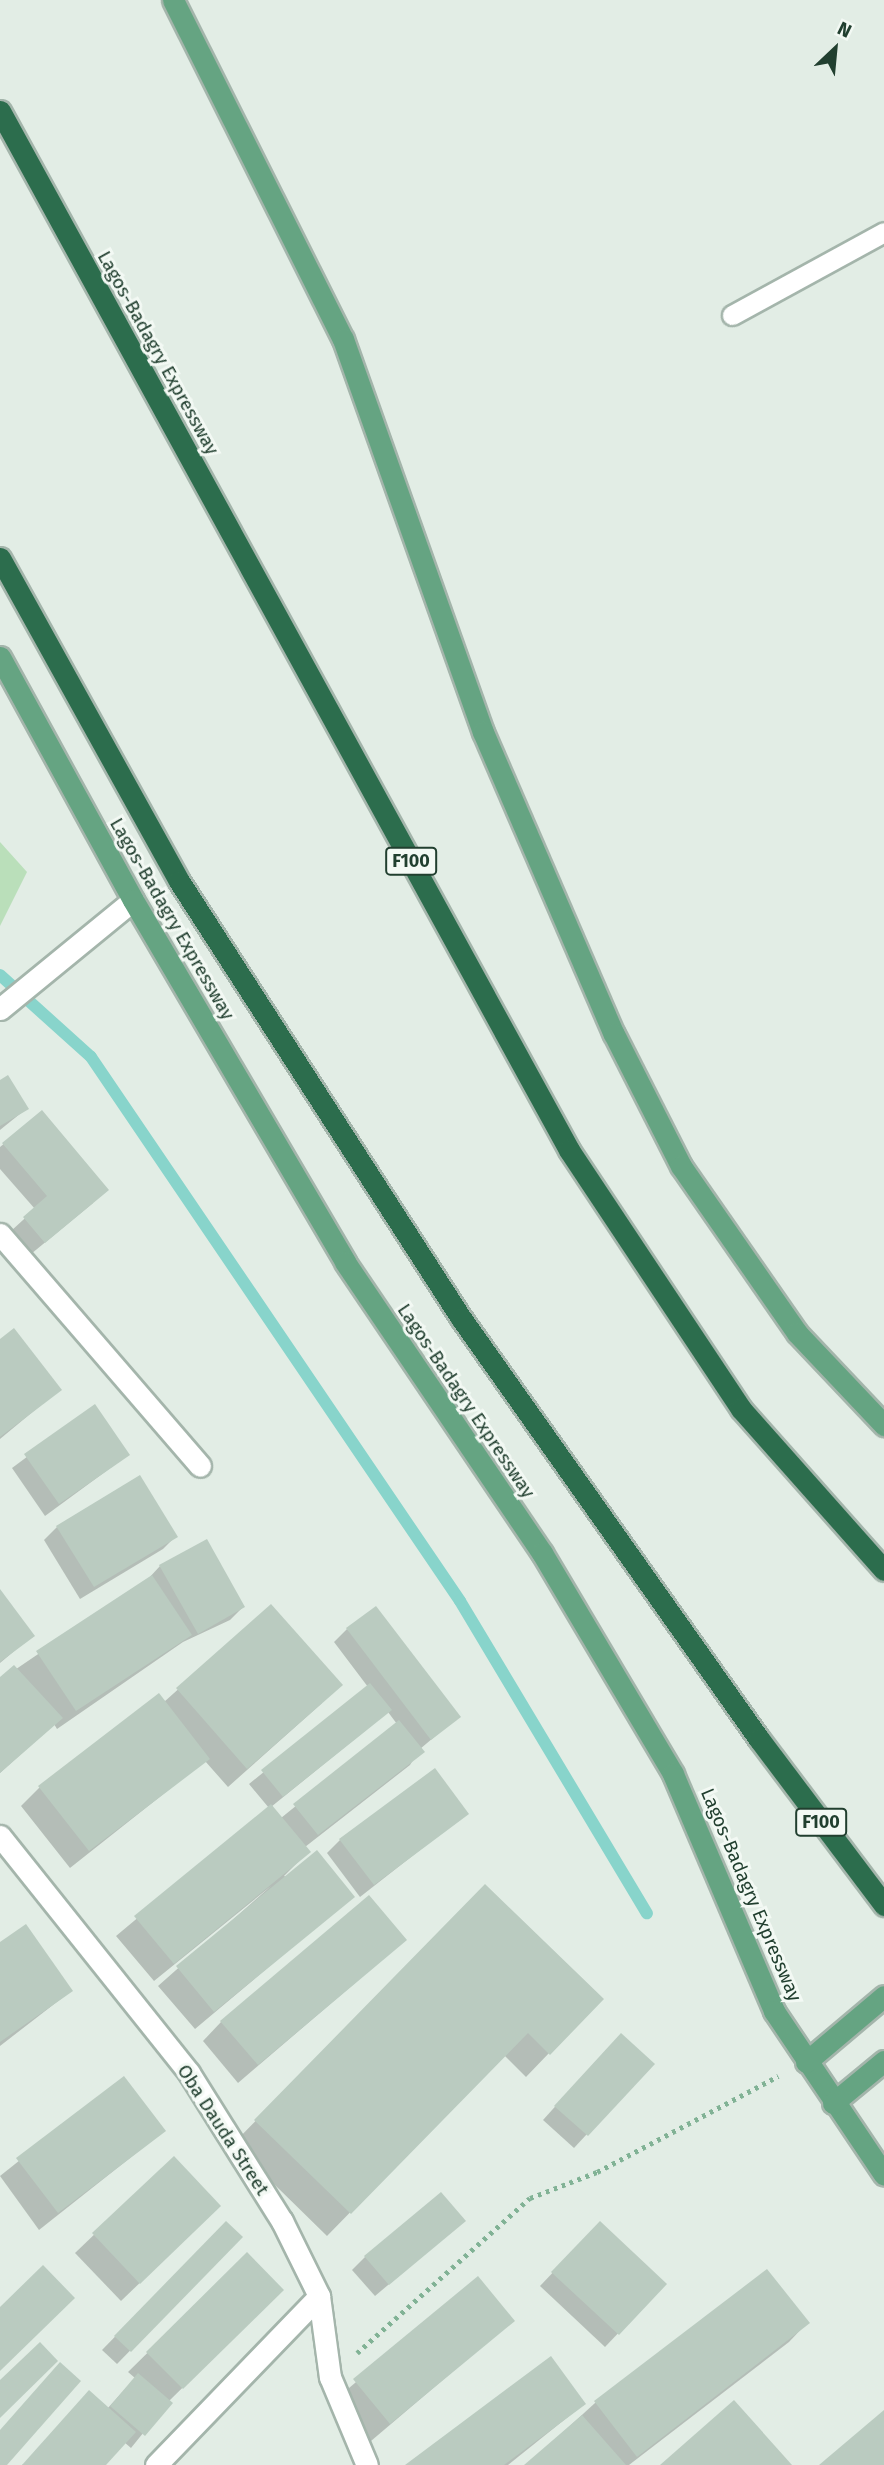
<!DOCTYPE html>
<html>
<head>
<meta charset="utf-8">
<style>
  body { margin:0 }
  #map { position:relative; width:884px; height:2465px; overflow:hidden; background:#e2ede5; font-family:"Fira Sans",sans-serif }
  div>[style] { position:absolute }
  .green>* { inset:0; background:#badfba }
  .shadow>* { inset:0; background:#0003 }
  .stream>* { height:12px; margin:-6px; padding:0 6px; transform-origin:6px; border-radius:6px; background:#88d4cb }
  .building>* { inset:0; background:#bacbc0 }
  .path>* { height:4.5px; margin-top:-2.25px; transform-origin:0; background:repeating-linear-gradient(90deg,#81b295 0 3.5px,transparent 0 8.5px) }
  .roads { filter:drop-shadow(2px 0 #a4b5ab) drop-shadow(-2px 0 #a4b5ab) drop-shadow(0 2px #a4b5ab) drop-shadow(0 -2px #a4b5ab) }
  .lane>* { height:19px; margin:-9.5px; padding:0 9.5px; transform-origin:9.5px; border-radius:9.5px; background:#fff }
  .street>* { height:21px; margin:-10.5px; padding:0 10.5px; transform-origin:10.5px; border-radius:10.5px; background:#fff }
  .primary>* { height:21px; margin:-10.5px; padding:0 10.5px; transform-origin:10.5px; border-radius:10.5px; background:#65a482 }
  .highway>* { height:21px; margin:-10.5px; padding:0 10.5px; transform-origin:10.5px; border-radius:10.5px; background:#2c6d4d }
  span { translate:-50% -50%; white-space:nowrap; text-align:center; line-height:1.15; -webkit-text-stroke:6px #f3f9f4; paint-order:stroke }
  .shield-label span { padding:2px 5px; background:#f3f9f4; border:2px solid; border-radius:5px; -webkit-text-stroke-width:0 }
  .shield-label { font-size:18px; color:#213f2f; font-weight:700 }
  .street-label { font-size:19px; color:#213f2f }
  .north { position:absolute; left:800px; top:14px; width:70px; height:70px; -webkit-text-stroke:5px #f3f9f4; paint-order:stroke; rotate:26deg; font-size:19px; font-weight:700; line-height:28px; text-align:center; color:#213f2f }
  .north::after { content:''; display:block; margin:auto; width:24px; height:32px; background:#213f2f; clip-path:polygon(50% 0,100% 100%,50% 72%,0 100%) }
</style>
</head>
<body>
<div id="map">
  <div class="green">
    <div style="clip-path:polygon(0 842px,27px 872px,0 926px)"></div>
  </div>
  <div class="shadow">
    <div style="clip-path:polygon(0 1082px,26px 1109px,0 1130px)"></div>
    <div style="clip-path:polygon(41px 1113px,93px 1203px,31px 1254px,11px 1231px,35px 1209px,0 1169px,0 1147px)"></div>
    <div style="clip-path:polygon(0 1341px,59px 1390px,0 1439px)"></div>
    <div style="clip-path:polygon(94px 1407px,128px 1455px,45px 1516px,12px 1468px)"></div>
    <div style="clip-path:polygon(57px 1527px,176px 1536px,163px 1549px,80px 1599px,44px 1540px)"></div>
    <div style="clip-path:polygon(160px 1566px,243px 1607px,230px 1620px,183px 1642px,57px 1729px,54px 1724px,0 1773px,0 1680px,147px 1580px)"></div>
    <div style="clip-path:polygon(0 1592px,32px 1636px,0 1663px)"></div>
    <div style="clip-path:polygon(271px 1606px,322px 1703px,228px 1787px,205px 1761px,70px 1868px,21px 1806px,40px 1787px,164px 1702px)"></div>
    <div style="clip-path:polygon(evenodd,347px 1629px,458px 1717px,420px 1749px,410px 1765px,305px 1847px,308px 1852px,284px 1876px,353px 1896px,195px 2029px,158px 1986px,271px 1886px,154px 1981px,116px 1936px,269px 1808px,249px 1784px,368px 1687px,334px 1642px,347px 1629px,388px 1712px,397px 1724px,281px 1818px,271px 1807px,388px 1712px)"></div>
    <div style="clip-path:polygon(467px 1813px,360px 1897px,327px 1853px,340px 1840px)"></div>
    <div style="clip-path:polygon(485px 1886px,601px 1999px,526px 2077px,504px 2055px,327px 2236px,233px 2144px)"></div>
    <div style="clip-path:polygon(405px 1940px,238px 2083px,203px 2041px,221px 2022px)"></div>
    <div style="clip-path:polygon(0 1944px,71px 1991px,0 2046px)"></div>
    <div style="clip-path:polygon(608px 2048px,652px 2064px,574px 2148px,543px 2120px)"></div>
    <div style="clip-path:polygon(123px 2078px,164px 2131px,39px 2230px,0 2176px)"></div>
    <div style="clip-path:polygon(174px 2158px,201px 2224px,121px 2301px,75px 2253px)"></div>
    <div style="clip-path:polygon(464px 2221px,375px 2296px,352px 2270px,365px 2257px)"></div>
    <div style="clip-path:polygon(226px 2223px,241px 2237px,117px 2364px,102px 2350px)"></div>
    <div style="clip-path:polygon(600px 2223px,665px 2284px,605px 2347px,540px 2286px)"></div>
    <div style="clip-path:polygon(247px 2255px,282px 2290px,169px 2401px,131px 2448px,124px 2442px,104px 2465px,22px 2465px,107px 2409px,135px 2378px,128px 2372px)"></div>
    <div style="clip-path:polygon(767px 2271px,807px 2323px,789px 2342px,629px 2465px,527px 2465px,595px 2403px)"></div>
    <div style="clip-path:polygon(478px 2279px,512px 2321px,371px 2441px,336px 2399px)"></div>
    <div style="clip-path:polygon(584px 2404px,508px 2465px,408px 2465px)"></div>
  </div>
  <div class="stream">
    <div style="left:0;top:975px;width:122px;rotate:42deg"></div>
    <div style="left:91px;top:1057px;width:657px;rotate:55.85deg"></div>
    <div style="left:460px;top:1601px;width:364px;rotate:59.1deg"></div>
  </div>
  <div class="building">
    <div style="clip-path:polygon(8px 1075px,29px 1109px,0 1126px,0 1080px)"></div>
    <div style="clip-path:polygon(42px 1110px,109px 1190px,45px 1243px,23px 1217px,47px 1196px,2px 1143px)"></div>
    <div style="clip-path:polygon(14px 1328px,62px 1390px,0 1437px,0 1339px)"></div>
    <div style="clip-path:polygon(95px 1404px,130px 1455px,59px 1504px,24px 1454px)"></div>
    <div style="clip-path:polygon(140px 1475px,178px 1537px,94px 1587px,56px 1526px)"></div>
    <div style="clip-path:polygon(207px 1539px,245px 1607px,198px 1634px,159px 1565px)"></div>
    <div style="clip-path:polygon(152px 1575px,192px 1635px,76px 1711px,36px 1651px)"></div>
    <div style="clip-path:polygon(0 1589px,35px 1636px,0 1662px)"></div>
    <div style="clip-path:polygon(271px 1604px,343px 1685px,247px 1769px,176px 1688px)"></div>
    <div style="clip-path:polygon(376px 1606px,461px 1717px,431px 1740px,346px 1628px)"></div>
    <div style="clip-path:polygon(14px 1665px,63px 1718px,0 1773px,0 1677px)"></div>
    <div style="clip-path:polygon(370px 1683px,392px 1710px,283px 1797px,261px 1770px)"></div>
    <div style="clip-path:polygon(159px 1693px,210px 1759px,89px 1851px,38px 1786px)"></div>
    <div style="clip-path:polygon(399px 1720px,425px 1752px,318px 1835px,293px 1804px)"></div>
    <div style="clip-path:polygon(435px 1768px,469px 1814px,374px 1885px,339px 1839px)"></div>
    <div style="clip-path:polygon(271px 1804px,311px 1852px,174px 1964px,134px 1916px)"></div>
    <div style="clip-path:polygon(317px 1850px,355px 1897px,214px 2012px,176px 1966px)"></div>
    <div style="clip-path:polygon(485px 1884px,604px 1999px,550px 2055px,528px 2033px,351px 2214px,254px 2120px)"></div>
    <div style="clip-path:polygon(369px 1895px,407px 1940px,258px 2065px,220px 2021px)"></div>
    <div style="clip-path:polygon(26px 1924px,73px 1991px,0 2042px,0 1942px)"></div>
    <div style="clip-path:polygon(621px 2033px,655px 2064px,588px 2136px,554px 2106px)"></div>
    <div style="clip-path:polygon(124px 2076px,166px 2131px,58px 2213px,16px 2158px)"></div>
    <div style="clip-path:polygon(174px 2156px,221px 2206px,140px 2284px,92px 2233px)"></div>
    <div style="clip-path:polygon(441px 2192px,466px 2221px,389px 2285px,364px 2256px)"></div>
    <div style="clip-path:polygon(226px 2221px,243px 2237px,131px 2352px,114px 2336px)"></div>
    <div style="clip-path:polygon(600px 2221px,667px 2284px,619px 2335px,551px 2272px)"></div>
    <div style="clip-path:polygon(247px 2252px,284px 2290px,183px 2389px,146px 2352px)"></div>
    <div style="clip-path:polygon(43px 2265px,75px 2298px,0 2371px,0 2307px)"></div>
    <div style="clip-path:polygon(767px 2269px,810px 2323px,637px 2457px,594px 2401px)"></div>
    <div style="clip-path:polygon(478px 2276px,515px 2321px,390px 2424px,353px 2379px)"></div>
    <div style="clip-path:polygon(40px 2342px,58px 2361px,0 2418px,0 2380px)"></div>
    <div style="clip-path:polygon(551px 2356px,586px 2404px,504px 2465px,405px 2465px)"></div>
    <div style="clip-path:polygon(60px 2362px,81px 2381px,7px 2465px,0 2465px,0 2430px)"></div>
    <div style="clip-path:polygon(138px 2373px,173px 2403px,145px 2436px,110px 2406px)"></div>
    <div style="clip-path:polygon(89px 2390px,136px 2432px,106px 2465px,22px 2465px)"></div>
    <div style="clip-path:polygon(734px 2400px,792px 2465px,660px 2465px)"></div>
    <div style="clip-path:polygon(884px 2410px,884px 2465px,819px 2465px)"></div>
    <div style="clip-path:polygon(582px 2415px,626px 2465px,524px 2465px)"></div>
  </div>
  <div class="path">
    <div style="left:357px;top:2353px;width:232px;rotate:-41.9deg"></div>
    <div style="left:530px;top:2198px;width:72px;rotate:-21.2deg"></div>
    <div style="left:597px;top:2172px;width:205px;rotate:-27.9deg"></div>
  </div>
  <div class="roads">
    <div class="lane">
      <div style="left:732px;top:315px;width:173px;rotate:-28.6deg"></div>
    </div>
    <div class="street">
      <div style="left:0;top:1009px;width:172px;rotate:-39.3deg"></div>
      <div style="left:0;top:1234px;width:306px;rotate:49.2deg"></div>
      <div style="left:0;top:1836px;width:303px;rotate:51.4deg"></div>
      <div style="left:189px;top:2073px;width:175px;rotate:57.9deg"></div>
      <div style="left:282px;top:2221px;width:84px;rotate:63.7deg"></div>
      <div style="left:319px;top:2296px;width:82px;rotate:82.3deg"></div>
      <div style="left:330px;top:2377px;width:95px;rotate:67.2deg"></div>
      <div style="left:156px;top:2465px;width:235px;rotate:-46deg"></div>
    </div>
    <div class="primary">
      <div style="left:173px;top:0;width:379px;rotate:63.4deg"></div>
      <div style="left:343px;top:339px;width:417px;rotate:70.4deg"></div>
      <div style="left:483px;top:732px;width:329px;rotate:66.6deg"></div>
      <div style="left:614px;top:1034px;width:148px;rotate:63.1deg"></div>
      <div style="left:681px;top:1166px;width:203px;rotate:55.2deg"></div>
      <div style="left:797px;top:1333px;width:127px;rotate:46.6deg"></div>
      <div style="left:0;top:657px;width:277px;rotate:61.3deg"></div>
      <div style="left:133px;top:900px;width:420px;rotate:59.6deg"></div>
      <div style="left:345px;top:1262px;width:351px;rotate:55.9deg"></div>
      <div style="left:542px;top:1553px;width:257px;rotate:59.3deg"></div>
      <div style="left:673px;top:1774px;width:258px;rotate:66.9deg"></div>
      <div style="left:774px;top:2011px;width:197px;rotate:56.1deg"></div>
      <div style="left:806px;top:2062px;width:102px;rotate:-40.2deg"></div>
      <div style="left:833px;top:2103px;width:66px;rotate:-39.5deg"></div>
    </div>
    <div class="highway">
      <div style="left:0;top:111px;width:1185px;rotate:61.29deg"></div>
      <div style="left:569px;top:1150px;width:311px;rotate:56.4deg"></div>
      <div style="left:741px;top:1409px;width:215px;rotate:48.4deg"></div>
      <div style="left:0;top:558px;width:369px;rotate:61deg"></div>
      <div style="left:179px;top:881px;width:520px;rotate:57.17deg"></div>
      <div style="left:461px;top:1318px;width:516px;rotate:54.71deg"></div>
      <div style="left:759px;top:1739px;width:208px;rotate:53deg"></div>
    </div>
  </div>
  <div class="shield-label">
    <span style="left:411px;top:861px">F100</span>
    <span style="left:821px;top:1822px">F100</span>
  </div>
  <div class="street-label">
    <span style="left:158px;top:353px;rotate:61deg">Lagos-Badagry Expressway</span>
    <span style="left:172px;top:919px;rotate:60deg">Lagos-Badagry Expressway</span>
    <span style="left:466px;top:1401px;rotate:56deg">Lagos-Badagry Expressway</span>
    <span style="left:751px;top:1895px;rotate:67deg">Lagos-Badagry Expressway</span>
    <span style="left:223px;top:2130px;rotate:57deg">Oba Dauda Street</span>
  </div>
  <div class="north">N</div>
</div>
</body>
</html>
